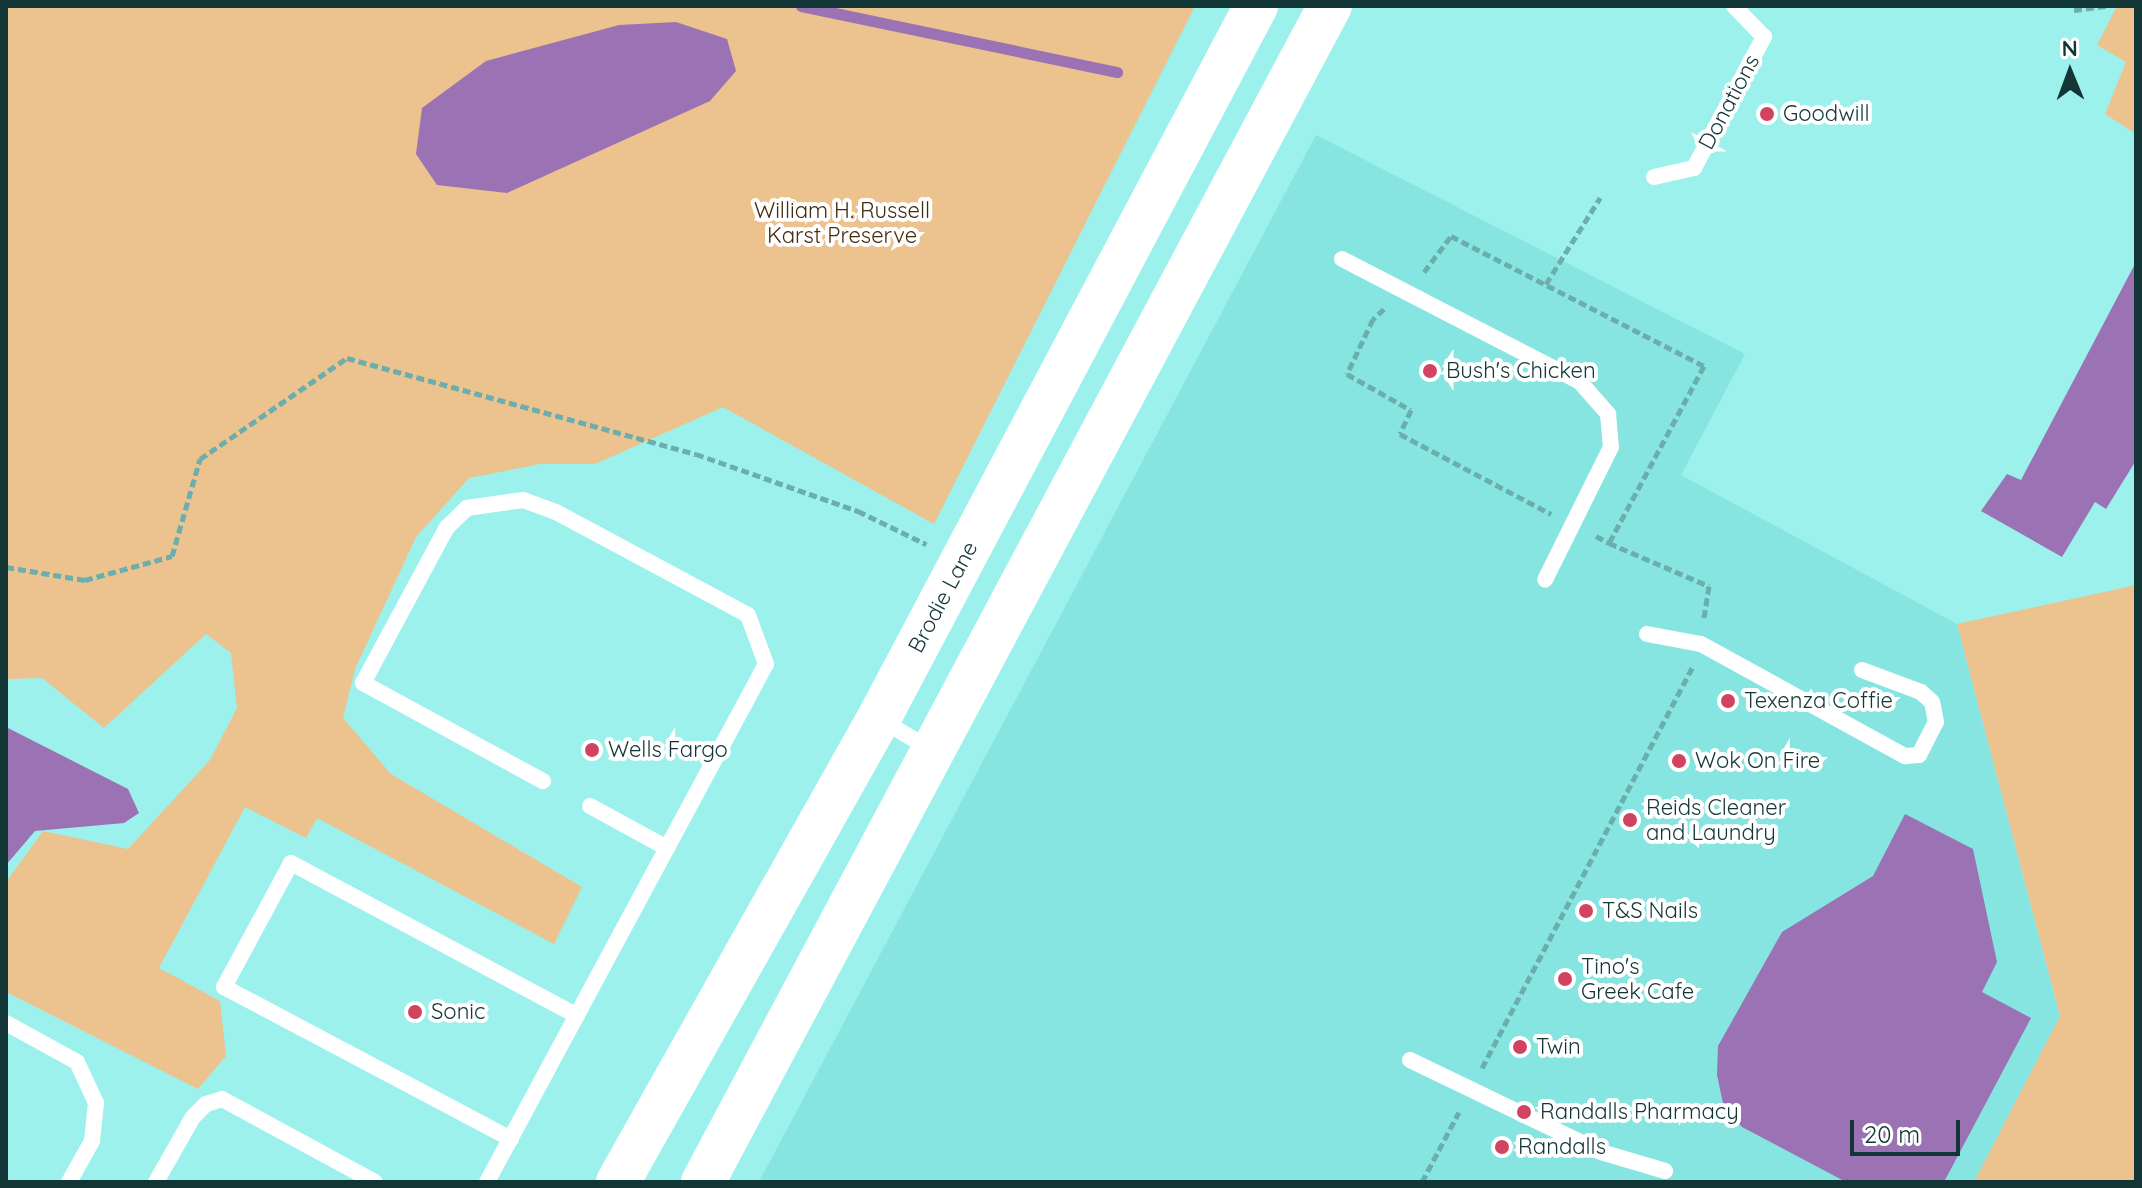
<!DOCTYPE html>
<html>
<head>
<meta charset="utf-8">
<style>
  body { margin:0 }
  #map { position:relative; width:2142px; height:1188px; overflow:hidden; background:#9cf1ed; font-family:Quicksand,sans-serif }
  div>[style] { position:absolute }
  .built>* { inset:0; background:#86e5e1 }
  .green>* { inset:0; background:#ecc28e }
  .water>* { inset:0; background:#9b72b3 }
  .stream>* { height:11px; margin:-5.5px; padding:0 5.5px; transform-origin:5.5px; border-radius:5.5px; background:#9b72b3 }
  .path>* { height:5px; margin-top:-2.5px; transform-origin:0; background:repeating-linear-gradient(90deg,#6baeab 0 8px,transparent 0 12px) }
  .lane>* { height:16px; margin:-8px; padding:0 8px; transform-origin:8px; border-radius:8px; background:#fff }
  .secondary>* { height:44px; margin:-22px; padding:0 22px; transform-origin:22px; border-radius:22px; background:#fff }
  .dots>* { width:22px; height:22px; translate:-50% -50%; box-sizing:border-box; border:4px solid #fff; border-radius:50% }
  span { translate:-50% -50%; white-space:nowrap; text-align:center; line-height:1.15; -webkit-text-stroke:8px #fff; paint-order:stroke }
  .street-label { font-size:22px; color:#123635 }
  .poi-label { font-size:22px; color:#123635 }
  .left { translate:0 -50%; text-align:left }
  .park-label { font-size:22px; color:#432d0f }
  .frame { position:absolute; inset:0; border:8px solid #123635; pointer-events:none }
  .north { position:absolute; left:2030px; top:32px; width:80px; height:80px; -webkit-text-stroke:6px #fff; paint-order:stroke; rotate:359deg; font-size:22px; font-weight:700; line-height:32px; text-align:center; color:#123635 }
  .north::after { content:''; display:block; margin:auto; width:28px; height:36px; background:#123635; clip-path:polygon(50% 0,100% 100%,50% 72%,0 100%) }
  .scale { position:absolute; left:1850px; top:1120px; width:110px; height:36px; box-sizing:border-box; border:4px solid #123635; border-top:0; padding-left:10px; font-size:24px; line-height:28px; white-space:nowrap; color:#123635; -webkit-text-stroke:6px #fff; paint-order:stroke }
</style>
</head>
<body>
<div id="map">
  <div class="built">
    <div style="clip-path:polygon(1316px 135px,1745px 354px,1681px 475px,1957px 624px,2060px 1017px,1974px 1182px,759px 1182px)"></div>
  </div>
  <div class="green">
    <div style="clip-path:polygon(6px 6px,1195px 6px,934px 524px,723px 407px,595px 464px,540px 464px,469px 478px,416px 537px,355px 669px,343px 718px,391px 774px,582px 887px,554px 944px,317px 818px,306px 838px,245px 807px,159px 968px,220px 1001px,226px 1056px,198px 1089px,6px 992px,6px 882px,43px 831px,128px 849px,210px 760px,237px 708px,231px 653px,206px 634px,104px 728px,42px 678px,6px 679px)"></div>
    <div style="clip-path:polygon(2117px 6px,2136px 6px,2136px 134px,2105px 114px,2126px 62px,2097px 45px)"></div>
    <div style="clip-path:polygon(2136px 585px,2136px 1182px,1974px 1182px,2060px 1016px,1957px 624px)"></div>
  </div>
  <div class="water">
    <div style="clip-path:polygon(676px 22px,727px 39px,736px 71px,710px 101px,507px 193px,437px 185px,416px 154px,422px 108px,486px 61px,619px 25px)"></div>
    <div style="clip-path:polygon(2136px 262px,2135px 462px,2106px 509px,2095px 502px,2062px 557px,1981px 511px,2007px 474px,2021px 480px)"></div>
    <div style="clip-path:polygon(6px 727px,128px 789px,139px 813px,124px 823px,35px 831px,6px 865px)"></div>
    <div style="clip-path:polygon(1905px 814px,1973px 849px,1997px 962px,1982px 992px,2031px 1018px,1944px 1182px,1846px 1182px,1742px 1127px,1724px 1108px,1717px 1075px,1718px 1046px,1782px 932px,1873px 876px)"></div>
  </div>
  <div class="stream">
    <div style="left:801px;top:6px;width:323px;rotate:11.8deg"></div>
  </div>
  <div class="path">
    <div style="left:2074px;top:10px;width:34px;rotate:-7deg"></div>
    <div style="left:1424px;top:272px;width:45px;rotate:-53.1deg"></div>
    <div style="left:1451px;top:236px;width:284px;rotate:27.2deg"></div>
    <div style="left:1704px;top:366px;width:201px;rotate:118.2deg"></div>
    <div style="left:1609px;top:543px;width:109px;rotate:23.3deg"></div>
    <div style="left:1709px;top:586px;width:32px;rotate:99deg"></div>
    <div style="left:1546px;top:284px;width:102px;rotate:-57.9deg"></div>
    <div style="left:1384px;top:309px;width:15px;rotate:138deg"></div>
    <div style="left:1373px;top:319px;width:61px;rotate:115.3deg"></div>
    <div style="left:1347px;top:374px;width:73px;rotate:29.4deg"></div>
    <div style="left:1411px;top:410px;width:26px;rotate:115deg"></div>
    <div style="left:1400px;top:434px;width:171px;rotate:27.9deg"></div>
    <div style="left:1596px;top:536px;width:15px;rotate:28deg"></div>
    <div style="left:6px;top:567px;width:80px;rotate:9.3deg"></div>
    <div style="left:85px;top:580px;width:90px;rotate:-15.4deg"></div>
    <div style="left:172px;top:556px;width:101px;rotate:-73.9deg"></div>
    <div style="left:200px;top:459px;width:178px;rotate:-34.5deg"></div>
    <div style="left:347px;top:358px;width:362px;rotate:15.4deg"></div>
    <div style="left:696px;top:454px;width:172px;rotate:19.4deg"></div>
    <div style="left:858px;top:511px;width:76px;rotate:25.9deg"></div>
    <div style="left:1482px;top:1068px;width:454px;rotate:-62.3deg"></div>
    <div style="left:1422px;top:1182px;width:79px;rotate:-62.1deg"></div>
  </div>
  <div class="lane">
    <div style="left:1654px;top:177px;width:41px;rotate:-12.7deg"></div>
    <div style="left:1694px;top:168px;width:149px;rotate:-61.9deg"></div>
    <div style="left:1764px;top:37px;width:43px;rotate:-134.1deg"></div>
    <div style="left:1342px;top:259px;width:268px;rotate:27.3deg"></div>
    <div style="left:1580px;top:382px;width:43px;rotate:48.8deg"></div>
    <div style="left:1608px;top:414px;width:33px;rotate:85deg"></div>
    <div style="left:1611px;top:447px;width:148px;rotate:116.4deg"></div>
    <div style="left:1647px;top:634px;width:55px;rotate:10.5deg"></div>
    <div style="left:1701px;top:644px;width:233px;rotate:28.8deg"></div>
    <div style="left:1905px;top:756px;width:14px;rotate:-4deg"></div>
    <div style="left:1919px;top:755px;width:37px;rotate:-63deg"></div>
    <div style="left:1936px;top:722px;width:20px;rotate:-101deg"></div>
    <div style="left:1932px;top:702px;width:15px;rotate:-138deg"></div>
    <div style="left:1921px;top:692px;width:63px;rotate:-159.6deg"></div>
    <div style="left:880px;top:719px;width:58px;rotate:31deg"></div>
    <div style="left:590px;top:806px;width:88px;rotate:28.6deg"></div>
    <div style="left:6px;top:1023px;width:81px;rotate:28.8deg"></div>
    <div style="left:77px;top:1062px;width:45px;rotate:65.1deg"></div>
    <div style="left:96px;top:1103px;width:38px;rotate:96deg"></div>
    <div style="left:92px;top:1141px;width:47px;rotate:119.3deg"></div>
    <div style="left:1410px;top:1060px;width:212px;rotate:25.7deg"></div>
    <div style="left:1601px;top:1152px;width:67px;rotate:16.5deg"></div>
    <div style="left:511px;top:1139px;width:325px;rotate:-152.1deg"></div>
    <div style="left:224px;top:987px;width:141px;rotate:-61.6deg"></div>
    <div style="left:291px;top:863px;width:324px;rotate:28.1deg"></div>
    <div style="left:156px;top:1182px;width:75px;rotate:-60.4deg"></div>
    <div style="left:193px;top:1117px;width:18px;rotate:-45deg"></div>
    <div style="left:206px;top:1104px;width:17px;rotate:-17deg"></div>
    <div style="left:222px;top:1099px;width:174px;rotate:28.5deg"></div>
    <div style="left:487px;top:1182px;width:588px;rotate:-61.69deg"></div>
    <div style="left:766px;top:664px;width:52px;rotate:-110.2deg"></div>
    <div style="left:748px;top:615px;width:218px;rotate:-151.8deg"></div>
    <div style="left:556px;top:512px;width:35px;rotate:-160deg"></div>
    <div style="left:523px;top:500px;width:57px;rotate:171.9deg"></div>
    <div style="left:467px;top:508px;width:28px;rotate:136deg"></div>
    <div style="left:447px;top:527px;width:177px;rotate:118.3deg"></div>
    <div style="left:363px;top:683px;width:205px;rotate:28.6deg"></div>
  </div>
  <div class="secondary">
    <div style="left:618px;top:1182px;width:532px;rotate:-60.64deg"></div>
    <div style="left:879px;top:718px;width:806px;rotate:-62.1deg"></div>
    <div style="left:703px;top:1182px;width:1333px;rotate:-61.94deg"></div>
  </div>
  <div class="dots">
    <div style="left:1767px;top:114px;background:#d24261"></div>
    <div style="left:1430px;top:371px;background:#d24261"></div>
    <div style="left:1728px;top:701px;background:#d24261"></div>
    <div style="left:592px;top:750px;background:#d24261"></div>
    <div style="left:1679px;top:761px;background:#d24261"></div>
    <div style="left:1630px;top:820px;background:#d24261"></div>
    <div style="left:1586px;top:911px;background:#d24261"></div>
    <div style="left:1565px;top:979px;background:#d24261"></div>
    <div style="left:415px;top:1012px;background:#d24261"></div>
    <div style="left:1520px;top:1047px;background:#d24261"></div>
    <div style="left:1524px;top:1112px;background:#d24261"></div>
    <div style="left:1502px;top:1147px;background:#d24261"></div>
  </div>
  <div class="street-label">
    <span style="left:1729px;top:102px;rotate:-62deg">Donations</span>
    <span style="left:943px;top:597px;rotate:-62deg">Brodie Lane</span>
  </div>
  <div class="poi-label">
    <span class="left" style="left:1783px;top:114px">Goodwill</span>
    <span class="left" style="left:1446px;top:371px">Bush's Chicken</span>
    <span class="left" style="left:1744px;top:701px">Texenza Coffie</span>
    <span class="left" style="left:608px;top:750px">Wells Fargo</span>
    <span class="left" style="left:1695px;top:761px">Wok On Fire</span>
    <span class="left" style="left:1646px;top:820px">Reids Cleaner<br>and Laundry</span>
    <span class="left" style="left:1602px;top:911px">T&amp;S Nails</span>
    <span class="left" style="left:1581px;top:979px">Tino's<br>Greek Cafe</span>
    <span class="left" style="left:431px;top:1012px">Sonic</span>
    <span class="left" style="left:1536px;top:1047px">Twin</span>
    <span class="left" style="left:1540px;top:1112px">Randalls Pharmacy</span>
    <span class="left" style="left:1518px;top:1147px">Randalls</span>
  </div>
  <div class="park-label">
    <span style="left:842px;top:223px">William H. Russell<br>Karst Preserve</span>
  </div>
  <div class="frame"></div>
  <div class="north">N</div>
  <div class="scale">20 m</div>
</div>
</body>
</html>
